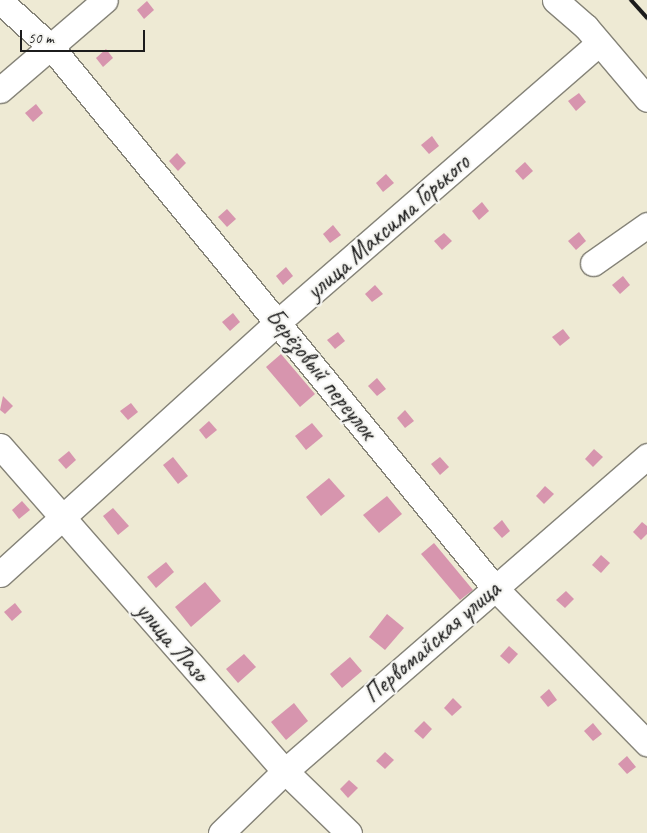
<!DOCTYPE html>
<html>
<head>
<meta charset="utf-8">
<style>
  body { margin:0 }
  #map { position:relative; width:647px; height:833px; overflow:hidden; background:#eeead4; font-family:Caveat,sans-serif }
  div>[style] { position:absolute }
  .building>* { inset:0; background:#d795ae }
  .roads { filter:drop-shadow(1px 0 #858378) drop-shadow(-1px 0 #858378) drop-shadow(0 1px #858378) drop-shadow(0 -1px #858378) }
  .minor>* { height:25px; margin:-12.5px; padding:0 12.5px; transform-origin:12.5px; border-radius:12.5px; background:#fff }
  .rail>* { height:4px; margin:-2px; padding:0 2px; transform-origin:2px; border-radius:2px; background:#1c1c1c }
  span { translate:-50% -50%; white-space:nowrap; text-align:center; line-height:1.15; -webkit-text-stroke:4.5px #f6f6f2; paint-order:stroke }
  .street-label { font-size:25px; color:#1c1c1c }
  .scale { position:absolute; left:20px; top:30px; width:125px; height:22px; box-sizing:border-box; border:2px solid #1c1c1c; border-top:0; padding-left:6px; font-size:15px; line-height:18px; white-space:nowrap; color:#1c1c1c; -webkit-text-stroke:4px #f6f6f2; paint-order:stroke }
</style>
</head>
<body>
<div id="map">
  <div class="building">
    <div style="clip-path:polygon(147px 1px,154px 10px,144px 19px,137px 10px)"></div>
    <div style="clip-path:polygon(106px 49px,113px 58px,103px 67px,96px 58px)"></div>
    <div style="clip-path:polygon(579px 93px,586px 102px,576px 111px,568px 101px)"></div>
    <div style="clip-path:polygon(36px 104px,43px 113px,33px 122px,25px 113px)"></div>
    <div style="clip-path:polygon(432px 136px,439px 146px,429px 154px,421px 145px)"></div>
    <div style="clip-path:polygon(177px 153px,186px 163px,178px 171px,169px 161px)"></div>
    <div style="clip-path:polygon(525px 162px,533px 171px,523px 180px,515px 171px)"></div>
    <div style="clip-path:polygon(386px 174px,394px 183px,383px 192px,376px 183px)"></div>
    <div style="clip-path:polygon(482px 202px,489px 211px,479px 220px,472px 211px)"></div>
    <div style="clip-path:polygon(227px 209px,236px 219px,227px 227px,218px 217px)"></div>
    <div style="clip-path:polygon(333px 225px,341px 235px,330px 243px,323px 234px)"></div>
    <div style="clip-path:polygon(579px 232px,586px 241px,576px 250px,568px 241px)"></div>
    <div style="clip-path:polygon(444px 233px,452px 241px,442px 250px,434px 241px)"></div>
    <div style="clip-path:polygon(286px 267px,293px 276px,283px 285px,276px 276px)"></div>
    <div style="clip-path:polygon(623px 276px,630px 285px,620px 294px,612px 285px)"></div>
    <div style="clip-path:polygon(375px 285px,383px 294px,372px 302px,365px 294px)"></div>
    <div style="clip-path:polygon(233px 313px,240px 322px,230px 331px,222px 322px)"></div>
    <div style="clip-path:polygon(563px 329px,570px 338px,560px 346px,552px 337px)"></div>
    <div style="clip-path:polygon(338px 332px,345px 341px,335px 349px,327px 340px)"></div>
    <div style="clip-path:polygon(281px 354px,315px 394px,300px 407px,266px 367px)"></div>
    <div style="clip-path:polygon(377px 378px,386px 389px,377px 396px,368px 386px)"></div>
    <div style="clip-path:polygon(3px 396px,13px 406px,5px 414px,0 410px)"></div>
    <div style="clip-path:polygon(131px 403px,138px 412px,128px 420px,120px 411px)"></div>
    <div style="clip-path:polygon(405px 410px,414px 421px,405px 428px,397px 418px)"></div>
    <div style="clip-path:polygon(209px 421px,217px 430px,206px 439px,199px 430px)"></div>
    <div style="clip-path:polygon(312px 423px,323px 436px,306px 450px,295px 436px)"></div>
    <div style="clip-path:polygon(594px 449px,603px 457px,593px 467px,585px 459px)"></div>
    <div style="clip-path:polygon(69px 451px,76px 460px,66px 469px,58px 460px)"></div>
    <div style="clip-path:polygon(173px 457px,188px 476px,178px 484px,163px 465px)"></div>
    <div style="clip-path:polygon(440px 457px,449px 467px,440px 475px,431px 464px)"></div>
    <div style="clip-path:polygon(329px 478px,345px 496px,321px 516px,306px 497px)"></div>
    <div style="clip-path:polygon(545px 486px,554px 494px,544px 504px,536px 496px)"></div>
    <div style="clip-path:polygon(387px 496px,402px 514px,379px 533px,363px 515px)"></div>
    <div style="clip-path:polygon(22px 501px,30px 510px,19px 519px,12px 510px)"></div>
    <div style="clip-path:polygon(113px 508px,129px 526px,118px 535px,103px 516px)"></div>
    <div style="clip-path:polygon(502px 520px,510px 531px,502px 538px,493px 528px)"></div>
    <div style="clip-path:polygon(642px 522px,647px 526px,647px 534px,641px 540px,633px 532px)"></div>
    <div style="clip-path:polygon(434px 543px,473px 590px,460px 600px,421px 554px)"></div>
    <div style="clip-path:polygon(601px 555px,610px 563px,601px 573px,592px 565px)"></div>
    <div style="clip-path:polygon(166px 562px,174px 572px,156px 588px,147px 577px)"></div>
    <div style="clip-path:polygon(205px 582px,221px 601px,191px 627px,175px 607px)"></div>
    <div style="clip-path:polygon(566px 591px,574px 599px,565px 608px,556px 600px)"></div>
    <div style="clip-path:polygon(15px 603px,22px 612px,12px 621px,4px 612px)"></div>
    <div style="clip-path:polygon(387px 614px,404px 628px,385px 650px,369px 637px)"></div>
    <div style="clip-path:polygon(509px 646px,518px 654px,509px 664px,500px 656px)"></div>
    <div style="clip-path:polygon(244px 654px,256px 667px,238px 683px,226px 669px)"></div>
    <div style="clip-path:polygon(350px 657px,362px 671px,342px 688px,330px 674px)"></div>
    <div style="clip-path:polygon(549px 689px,557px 700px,548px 707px,540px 697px)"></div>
    <div style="clip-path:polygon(453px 698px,462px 707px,452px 716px,444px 708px)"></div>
    <div style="clip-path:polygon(294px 703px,308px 721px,286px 740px,271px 722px)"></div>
    <div style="clip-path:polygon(424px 721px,432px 729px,423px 739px,414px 731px)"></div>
    <div style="clip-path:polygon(593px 723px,602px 734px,593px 741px,584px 731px)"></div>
    <div style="clip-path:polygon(385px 752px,394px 760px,385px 769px,376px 761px)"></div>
    <div style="clip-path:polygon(627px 756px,636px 767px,627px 774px,618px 764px)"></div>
    <div style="clip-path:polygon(349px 780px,358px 788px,348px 798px,340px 789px)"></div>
  </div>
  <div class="roads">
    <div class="minor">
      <div style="left:555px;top:0;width:41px;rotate:41.1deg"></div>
      <div style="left:586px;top:27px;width:94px;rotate:49.7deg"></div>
      <div style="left:0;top:1px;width:70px;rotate:42.1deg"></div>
      <div style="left:52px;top:48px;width:697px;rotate:50.65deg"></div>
      <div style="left:494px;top:587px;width:219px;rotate:45.6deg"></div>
      <div style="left:0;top:90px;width:138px;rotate:-40.6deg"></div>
      <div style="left:593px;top:263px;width:66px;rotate:-35.1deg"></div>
      <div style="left:0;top:446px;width:432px;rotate:48.8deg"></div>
      <div style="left:285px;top:771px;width:89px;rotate:44.1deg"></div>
      <div style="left:0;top:574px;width:375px;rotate:-42.2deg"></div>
      <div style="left:278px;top:322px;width:425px;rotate:-41deg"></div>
      <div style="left:221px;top:833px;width:89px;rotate:-44.1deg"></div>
      <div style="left:285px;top:771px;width:480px;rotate:-41deg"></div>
    </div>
  </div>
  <div class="rail">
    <div style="left:631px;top:0;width:24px;rotate:48deg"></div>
  </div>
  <div class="street-label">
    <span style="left:388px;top:227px;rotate:-41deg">улица Максима Горького</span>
    <span style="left:321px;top:374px;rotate:51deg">Берёзовый переулок</span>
    <span style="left:172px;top:642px;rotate:49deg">улица Лазо</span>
    <span style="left:432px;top:642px;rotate:-41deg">Первомайская улица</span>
  </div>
  <div class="scale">50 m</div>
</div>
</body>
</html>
